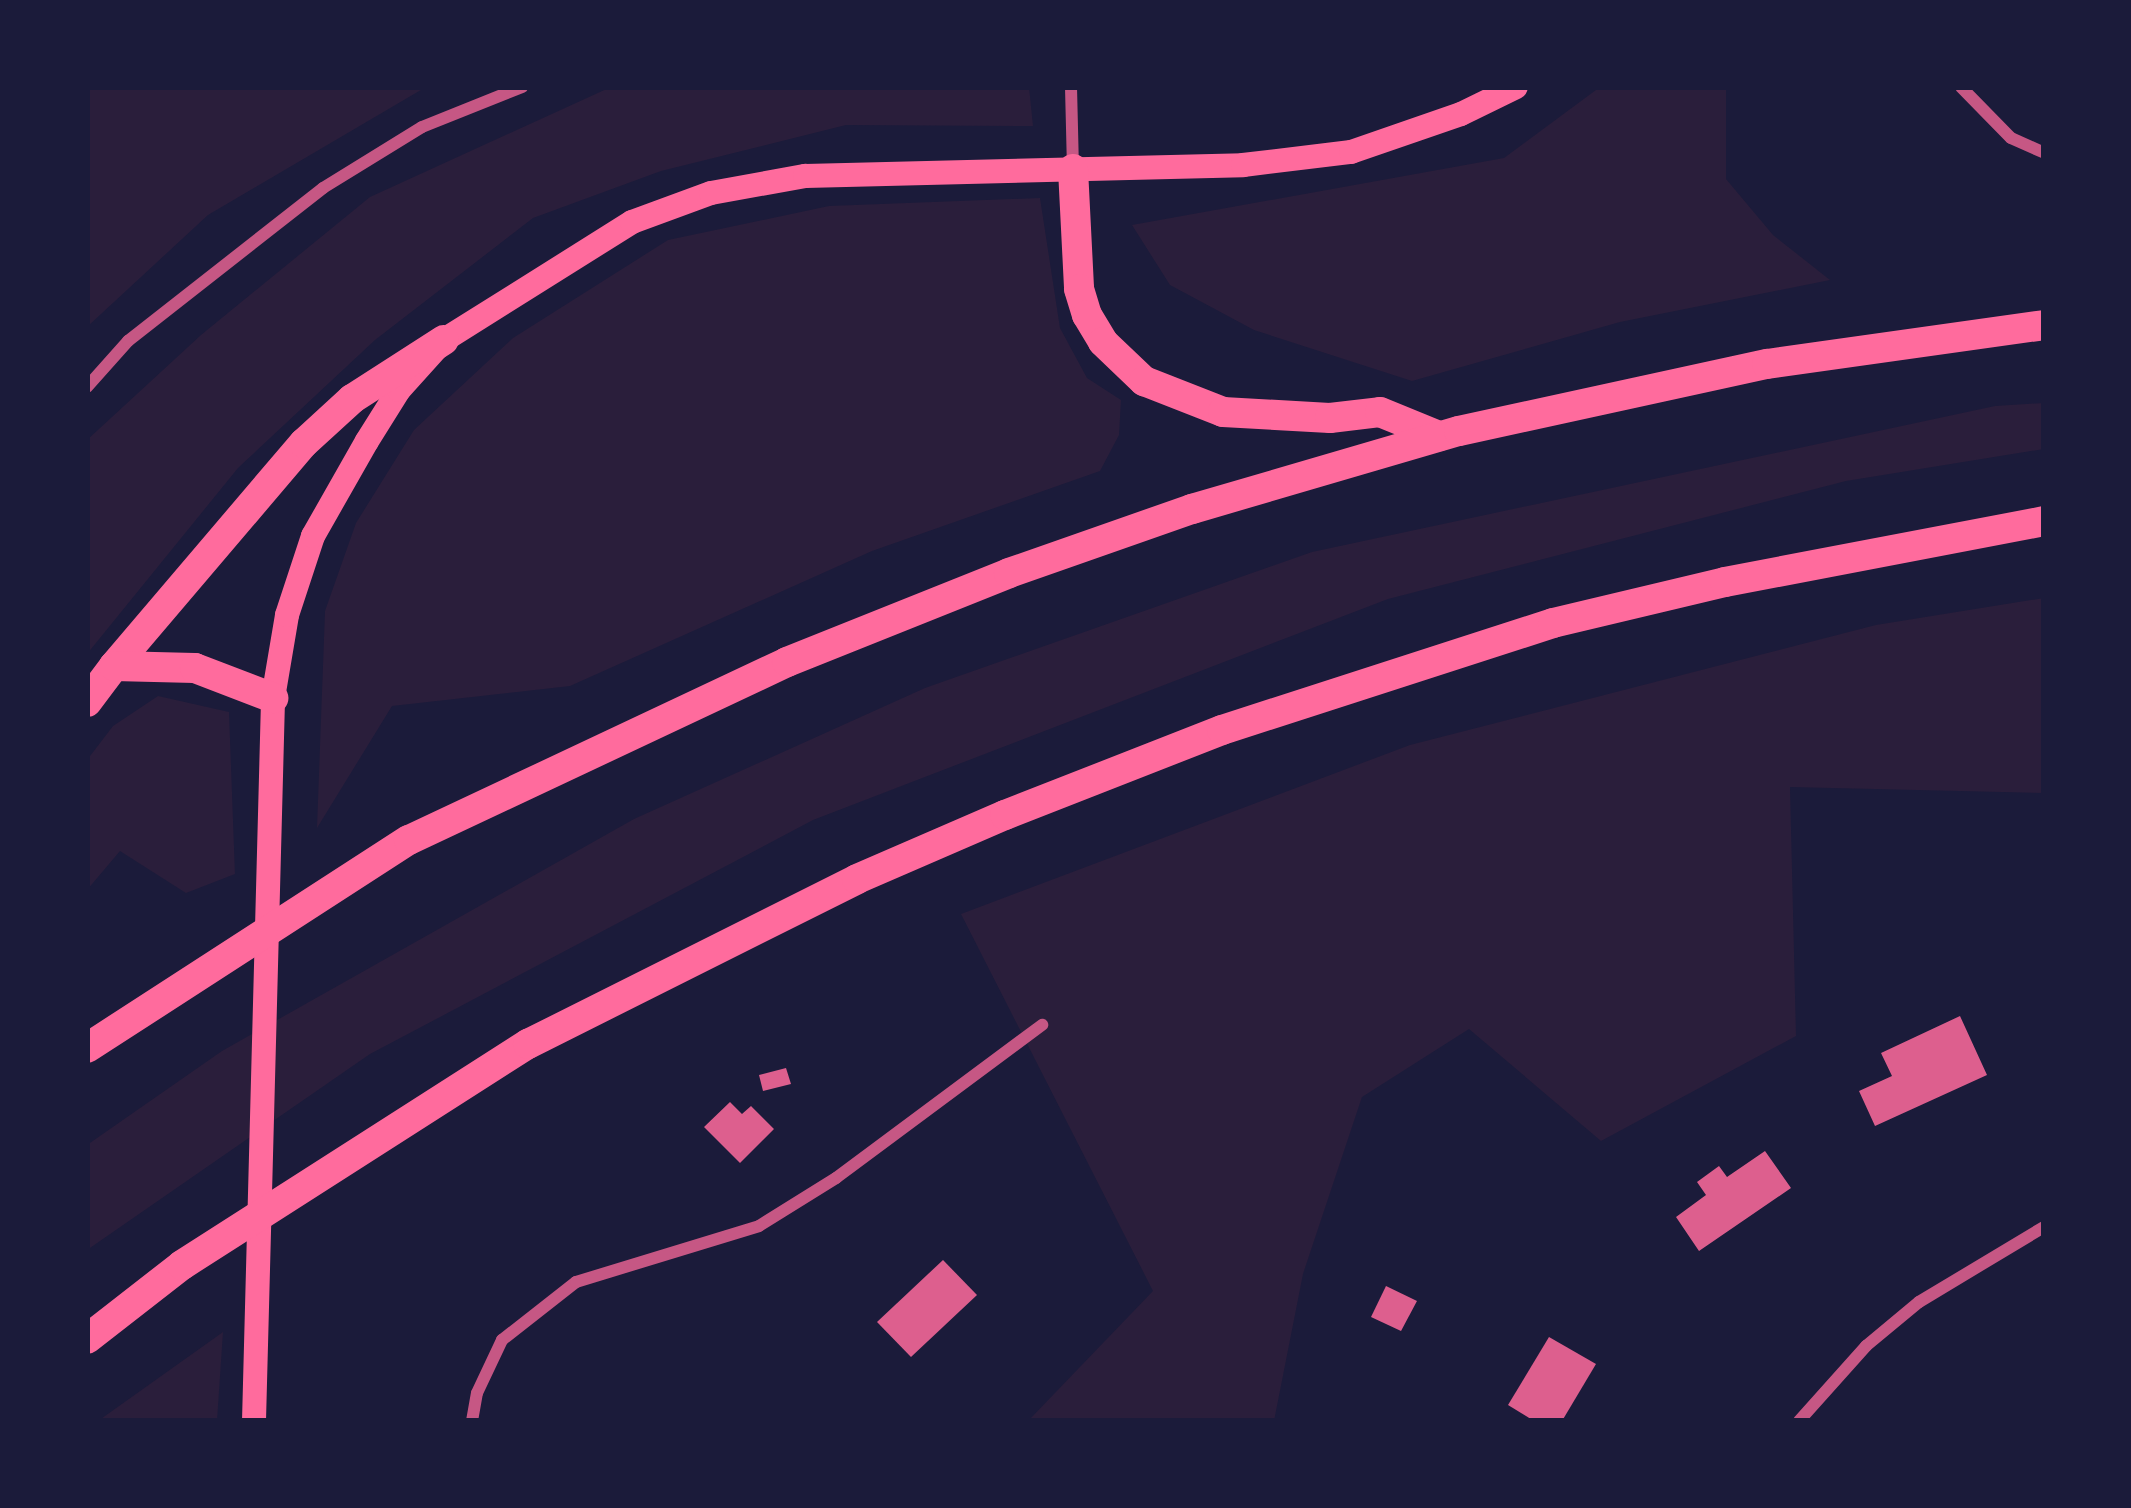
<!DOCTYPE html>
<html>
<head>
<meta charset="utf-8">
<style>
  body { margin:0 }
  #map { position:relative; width:2131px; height:1508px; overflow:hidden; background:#1b1b3a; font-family:Jost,sans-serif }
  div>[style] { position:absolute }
  .green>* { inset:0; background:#2a1e3b }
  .building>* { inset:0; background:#dd5f8e }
  .minor>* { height:12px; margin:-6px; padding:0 6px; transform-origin:6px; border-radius:6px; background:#c65784 }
  .secondary>* { height:24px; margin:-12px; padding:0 12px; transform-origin:12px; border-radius:12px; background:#ff6b9d }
  .motorway>* { height:30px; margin:-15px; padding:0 15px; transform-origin:15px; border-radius:15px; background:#ff6b9d }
  span { translate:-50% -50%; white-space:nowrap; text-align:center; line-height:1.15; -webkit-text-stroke:12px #1b1b3a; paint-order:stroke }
  .frame { position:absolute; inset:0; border:90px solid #1b1b3a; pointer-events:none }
</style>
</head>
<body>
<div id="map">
  <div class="green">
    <div style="clip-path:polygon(87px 87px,426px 87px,208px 215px,87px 327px)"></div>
    <div style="clip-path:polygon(611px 87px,1029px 87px,1033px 126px,846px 125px,661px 171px,533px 218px,375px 340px,238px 468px,87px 654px,87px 440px,201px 335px,370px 197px)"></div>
    <div style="clip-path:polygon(1600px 87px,1726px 87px,1726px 179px,1773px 235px,1830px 280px,1620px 322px,1412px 381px,1254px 330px,1170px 285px,1132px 225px,1504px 158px)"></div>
    <div style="clip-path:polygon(1040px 198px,1060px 328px,1087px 378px,1121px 400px,1119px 435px,1100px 471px,872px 551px,570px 686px,392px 706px,317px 828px,325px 611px,356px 523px,414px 430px,513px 338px,668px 240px,829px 206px)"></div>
    <div style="clip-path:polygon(2044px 403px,2044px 449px,1846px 481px,1388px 599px,813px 820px,370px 1054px,87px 1250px,87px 1145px,222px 1051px,634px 819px,925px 688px,1312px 552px,1995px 406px)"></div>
    <div style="clip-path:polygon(2044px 598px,2044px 793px,1790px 787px,1796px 1036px,1601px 1141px,1469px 1029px,1362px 1097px,1303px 1274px,1274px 1421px,1028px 1421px,1153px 1291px,961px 914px,1410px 745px,1876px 625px)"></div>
    <div style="clip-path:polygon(158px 696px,229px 712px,235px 874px,186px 893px,120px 851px,87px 890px,87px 760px,113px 726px)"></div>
    <div style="clip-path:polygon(223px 1332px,217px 1421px,98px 1421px)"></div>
  </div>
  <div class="building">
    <div style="clip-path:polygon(1960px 1016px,1987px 1075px,1875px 1126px,1859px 1091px,1892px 1076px,1881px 1053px)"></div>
    <div style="clip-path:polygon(786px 1068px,791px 1084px,763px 1091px,759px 1075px)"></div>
    <div style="clip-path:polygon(730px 1102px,742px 1114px,751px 1106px,774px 1129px,740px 1163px,704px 1127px)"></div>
    <div style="clip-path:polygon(1765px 1151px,1791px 1188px,1699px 1251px,1676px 1217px,1706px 1195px,1697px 1182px,1719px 1166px,1727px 1177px)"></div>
    <div style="clip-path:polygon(943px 1260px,977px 1295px,911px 1357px,877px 1322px)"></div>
    <div style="clip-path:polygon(1386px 1286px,1417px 1301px,1401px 1331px,1371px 1317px)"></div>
    <div style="clip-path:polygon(1549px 1337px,1596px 1364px,1562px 1421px,1534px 1421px,1508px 1405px)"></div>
  </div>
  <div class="minor">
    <div style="left:1071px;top:87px;width:81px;rotate:88.6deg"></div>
    <div style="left:1961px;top:87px;width:71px;rotate:45.6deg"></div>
    <div style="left:2011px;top:138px;width:36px;rotate:24deg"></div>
    <div style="left:87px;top:387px;width:62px;rotate:-48.3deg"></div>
    <div style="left:128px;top:341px;width:248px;rotate:-38.1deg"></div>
    <div style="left:323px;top:188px;width:116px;rotate:-31.6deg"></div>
    <div style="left:422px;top:127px;width:108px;rotate:-21.8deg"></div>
    <div style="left:472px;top:1421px;width:28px;rotate:-80deg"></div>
    <div style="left:477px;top:1393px;width:59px;rotate:-64.7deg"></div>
    <div style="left:502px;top:1340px;width:94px;rotate:-38.1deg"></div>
    <div style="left:576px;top:1282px;width:191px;rotate:-17deg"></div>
    <div style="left:759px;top:1226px;width:91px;rotate:-31.9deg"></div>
    <div style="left:836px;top:1178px;width:257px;rotate:-36.6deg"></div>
    <div style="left:1799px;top:1421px;width:101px;rotate:-48.2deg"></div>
    <div style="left:1866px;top:1346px;width:69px;rotate:-39.7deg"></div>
    <div style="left:1919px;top:1302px;width:146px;rotate:-31deg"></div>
  </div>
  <div class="secondary">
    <div style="left:254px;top:1421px;width:723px;rotate:-88.49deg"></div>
    <div style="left:273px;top:698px;width:84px;rotate:-80.4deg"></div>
    <div style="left:287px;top:615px;width:83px;rotate:-71.8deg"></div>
    <div style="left:313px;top:536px;width:109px;rotate:-60.4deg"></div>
    <div style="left:367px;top:441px;width:60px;rotate:-57.9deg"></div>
    <div style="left:399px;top:390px;width:67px;rotate:-48deg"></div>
    <div style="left:444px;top:340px;width:222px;rotate:-32.1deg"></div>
    <div style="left:632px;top:222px;width:84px;rotate:-20.2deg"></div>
    <div style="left:711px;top:193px;width:96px;rotate:-10.3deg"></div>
    <div style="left:805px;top:176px;width:438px;rotate:-1.4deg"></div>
    <div style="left:1243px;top:165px;width:109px;rotate:-6.9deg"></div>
    <div style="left:1351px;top:152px;width:116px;rotate:-19.1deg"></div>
    <div style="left:1461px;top:114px;width:61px;rotate:-26.1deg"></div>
  </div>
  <div class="motorway">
    <div style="left:1073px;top:169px;width:120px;rotate:87.1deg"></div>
    <div style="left:1079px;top:289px;width:27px;rotate:73deg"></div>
    <div style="left:1087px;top:315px;width:31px;rotate:59deg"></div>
    <div style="left:1103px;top:342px;width:57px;rotate:43.6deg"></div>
    <div style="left:1144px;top:381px;width:85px;rotate:21.4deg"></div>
    <div style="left:1223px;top:412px;width:107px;rotate:3.2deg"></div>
    <div style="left:1330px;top:418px;width:50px;rotate:-6.8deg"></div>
    <div style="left:1380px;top:412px;width:64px;rotate:22.1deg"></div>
    <div style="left:114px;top:666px;width:293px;rotate:-49.6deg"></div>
    <div style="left:304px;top:443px;width:65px;rotate:-42.5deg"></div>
    <div style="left:352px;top:399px;width:109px;rotate:-32.7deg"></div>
    <div style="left:87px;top:702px;width:45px;rotate:-53.1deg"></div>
    <div style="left:114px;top:666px;width:81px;rotate:1.4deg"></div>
    <div style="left:195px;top:668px;width:84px;rotate:21deg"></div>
    <div style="left:87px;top:1048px;width:383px;rotate:-32.9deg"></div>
    <div style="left:409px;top:840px;width:418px;rotate:-25.2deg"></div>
    <div style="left:787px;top:662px;width:239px;rotate:-21.8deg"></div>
    <div style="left:1009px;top:573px;width:194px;rotate:-19.3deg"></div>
    <div style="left:1192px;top:509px;width:278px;rotate:-16.3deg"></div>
    <div style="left:1459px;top:431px;width:315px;rotate:-12.3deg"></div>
    <div style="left:1767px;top:364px;width:280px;rotate:-8deg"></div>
    <div style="left:87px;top:1339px;width:120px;rotate:-37.9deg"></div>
    <div style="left:182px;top:1265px;width:411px;rotate:-32.6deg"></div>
    <div style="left:528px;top:1044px;width:368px;rotate:-26.6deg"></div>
    <div style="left:857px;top:879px;width:161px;rotate:-23.4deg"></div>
    <div style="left:1005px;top:815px;width:233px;rotate:-21.4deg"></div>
    <div style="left:1222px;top:730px;width:348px;rotate:-17.9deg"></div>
    <div style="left:1553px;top:623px;width:177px;rotate:-13.4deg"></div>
    <div style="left:1725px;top:582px;width:325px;rotate:-10.8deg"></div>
  </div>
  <div class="frame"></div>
</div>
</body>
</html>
